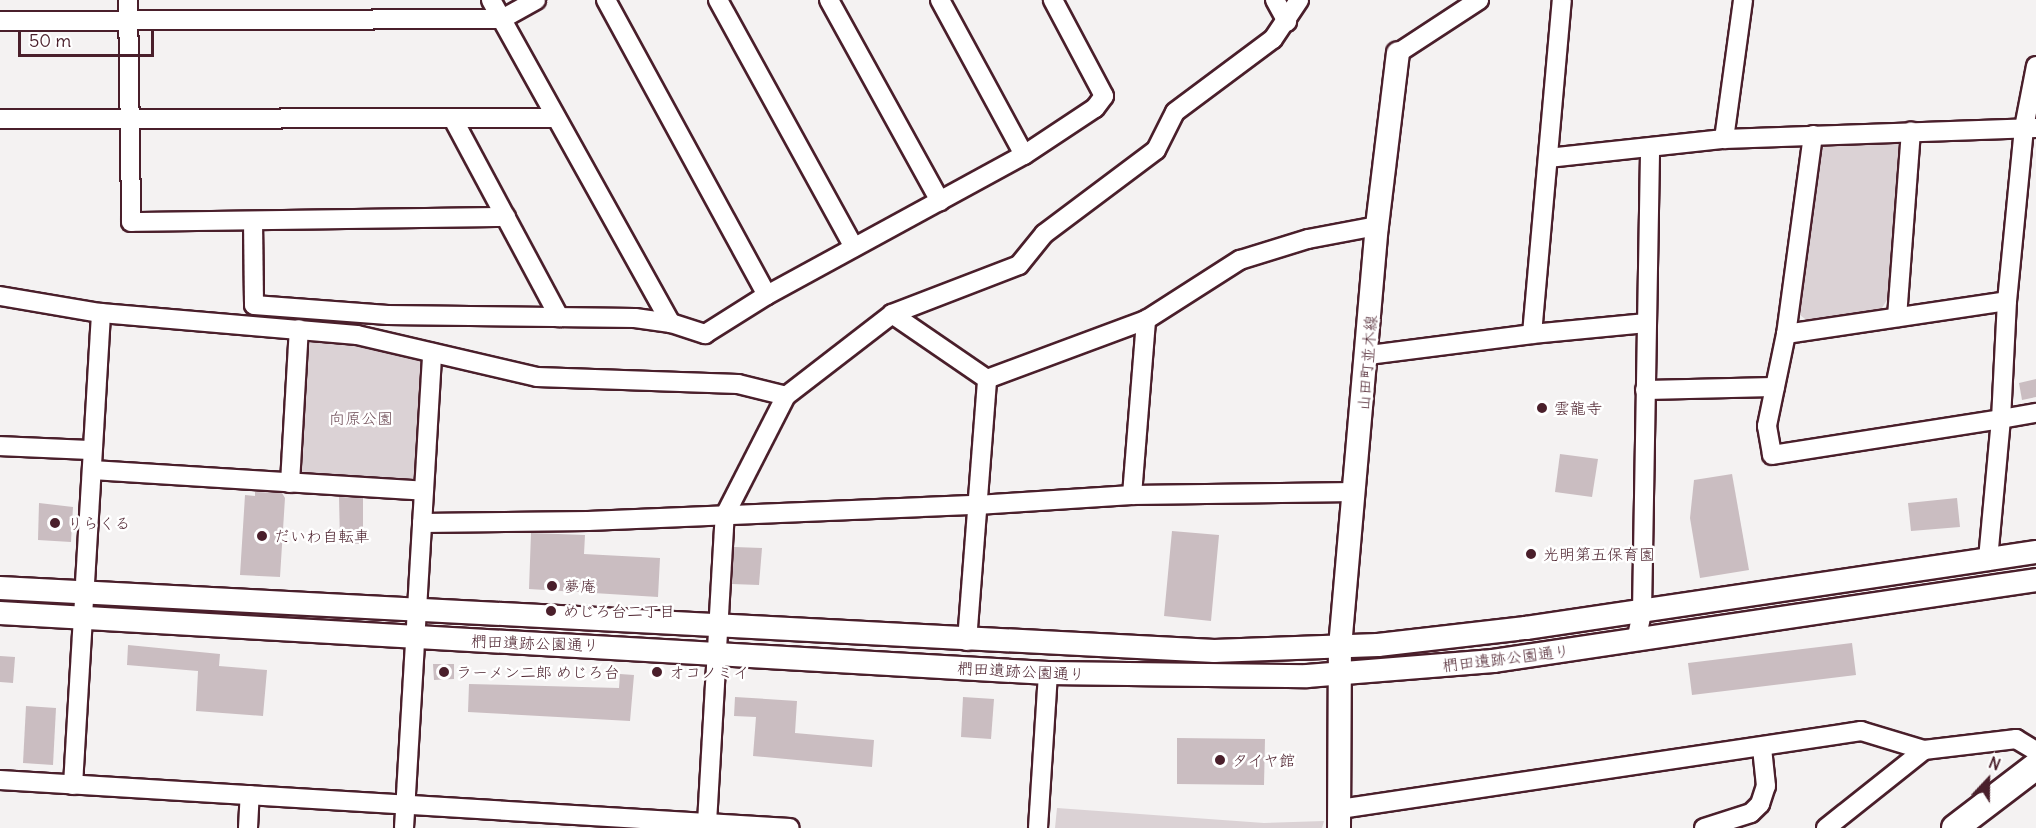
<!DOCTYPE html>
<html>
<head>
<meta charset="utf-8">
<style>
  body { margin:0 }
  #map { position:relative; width:2036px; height:828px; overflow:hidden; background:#f4f2f2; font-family:Delius,"Klee One",sans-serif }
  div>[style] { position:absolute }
  .green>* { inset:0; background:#dbd2d5 }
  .building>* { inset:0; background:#cabdc1 }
  .roads { filter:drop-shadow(2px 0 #4a1f2b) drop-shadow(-2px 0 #4a1f2b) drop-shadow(0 2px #4a1f2b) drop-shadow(0 -2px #4a1f2b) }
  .minor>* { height:18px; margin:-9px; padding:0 9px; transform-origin:9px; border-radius:9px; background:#fff }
  .tertiary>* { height:22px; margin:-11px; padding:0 11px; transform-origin:11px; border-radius:11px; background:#fff }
  .secondary>* { height:26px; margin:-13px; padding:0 13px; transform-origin:13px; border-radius:13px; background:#fff }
  .dots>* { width:16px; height:16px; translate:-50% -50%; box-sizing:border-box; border:3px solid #fff; border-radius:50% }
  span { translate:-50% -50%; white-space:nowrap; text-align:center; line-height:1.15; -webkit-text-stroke:5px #fff; paint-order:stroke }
  .street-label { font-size:16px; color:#4a1f2b }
  .poi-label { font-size:16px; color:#4a1f2b }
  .left { translate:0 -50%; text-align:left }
  .park-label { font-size:16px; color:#6e4c56 }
  .north { position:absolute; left:1958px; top:750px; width:60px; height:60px; -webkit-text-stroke:4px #fff; paint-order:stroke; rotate:22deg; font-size:16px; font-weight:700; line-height:24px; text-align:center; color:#4a1f2b }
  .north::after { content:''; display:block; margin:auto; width:21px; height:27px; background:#4a1f2b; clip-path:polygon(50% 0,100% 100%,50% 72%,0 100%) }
  .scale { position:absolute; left:18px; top:30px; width:136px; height:27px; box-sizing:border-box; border:3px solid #4a1f2b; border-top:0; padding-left:8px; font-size:18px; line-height:21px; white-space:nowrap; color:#4a1f2b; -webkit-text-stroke:4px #fff; paint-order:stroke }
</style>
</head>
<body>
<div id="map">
  <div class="green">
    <div style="clip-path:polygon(1896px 139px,1902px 148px,1887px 300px,1880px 311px,1809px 322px,1800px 315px,1821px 150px,1831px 140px)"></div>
    <div style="clip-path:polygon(299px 329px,432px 353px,423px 491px,290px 483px)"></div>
    <div style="clip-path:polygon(1057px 808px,1264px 823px,1324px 821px,1322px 828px,1055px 828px)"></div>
  </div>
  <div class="building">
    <div style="clip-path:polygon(2036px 379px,2036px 397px,2022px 400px,2019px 383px)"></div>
    <div style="clip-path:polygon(1560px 454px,1598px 459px,1592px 497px,1555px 492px)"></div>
    <div style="clip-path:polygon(1732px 474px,1749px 570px,1700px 578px,1690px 518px,1694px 480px)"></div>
    <div style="clip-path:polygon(255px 492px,282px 493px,285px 498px,280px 577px,240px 575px,245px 495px,255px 496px)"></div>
    <div style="clip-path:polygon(339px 497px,363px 498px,363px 544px,340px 543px)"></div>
    <div style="clip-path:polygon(1957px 498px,1960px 527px,1911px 531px,1908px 503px)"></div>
    <div style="clip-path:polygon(39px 503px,73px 507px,71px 542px,38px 540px)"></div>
    <div style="clip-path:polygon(1172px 531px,1219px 535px,1211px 621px,1164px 616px)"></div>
    <div style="clip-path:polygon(531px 533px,585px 535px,584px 554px,660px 558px,658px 597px,529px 589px)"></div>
    <div style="clip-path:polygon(734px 547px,762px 548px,759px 585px,732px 584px)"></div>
    <div style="clip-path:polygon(1852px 643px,1856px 675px,1692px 695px,1688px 663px)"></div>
    <div style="clip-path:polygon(128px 645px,220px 654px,219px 666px,267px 670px,263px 716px,196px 711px,198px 671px,127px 665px)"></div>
    <div style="clip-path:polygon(0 656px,15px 657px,13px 683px,0 682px)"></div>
    <div style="clip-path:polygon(433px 664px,454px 664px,454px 679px,434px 680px)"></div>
    <div style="clip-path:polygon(620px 674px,634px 675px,630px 721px,468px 712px,469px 684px,619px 688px)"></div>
    <div style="clip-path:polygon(735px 697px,797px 701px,795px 733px,874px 740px,872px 767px,753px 756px,756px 717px,734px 716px)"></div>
    <div style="clip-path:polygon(963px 697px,994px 699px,991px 739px,961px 737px)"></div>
    <div style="clip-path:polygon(26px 706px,56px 708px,53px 765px,23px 763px)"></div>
    <div style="clip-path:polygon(1177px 738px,1265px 739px,1264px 785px,1177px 784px)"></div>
  </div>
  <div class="roads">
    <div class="minor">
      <div style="left:128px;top:0;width:222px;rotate:89.2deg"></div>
      <div style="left:131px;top:222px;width:375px;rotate:-0.8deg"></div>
      <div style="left:491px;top:0;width:370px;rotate:60.9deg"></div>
      <div style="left:606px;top:0;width:336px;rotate:61.4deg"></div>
      <div style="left:718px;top:0;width:282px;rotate:61.2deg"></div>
      <div style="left:829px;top:0;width:230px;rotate:61.1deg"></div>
      <div style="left:940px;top:0;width:176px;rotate:61.5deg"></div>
      <div style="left:1275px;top:0;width:25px;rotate:61deg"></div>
      <div style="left:0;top:21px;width:502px;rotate:-0.23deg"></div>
      <div style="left:502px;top:19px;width:39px;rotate:-29deg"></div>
      <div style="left:1398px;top:53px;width:97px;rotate:-33.2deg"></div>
      <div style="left:2036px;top:66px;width:63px;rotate:101deg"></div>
      <div style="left:2024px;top:128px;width:174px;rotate:95.6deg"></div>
      <div style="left:2007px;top:301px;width:118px;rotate:92.9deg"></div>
      <div style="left:2001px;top:419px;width:36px;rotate:-10deg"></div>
      <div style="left:0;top:119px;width:556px;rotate:-0.1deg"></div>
      <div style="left:453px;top:119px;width:225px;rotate:61.8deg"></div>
      <div style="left:1813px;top:135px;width:201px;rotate:97.7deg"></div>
      <div style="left:1786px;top:334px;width:94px;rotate:101.7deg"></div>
      <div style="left:1767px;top:426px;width:29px;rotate:80deg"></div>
      <div style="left:1772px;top:455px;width:232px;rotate:-8.9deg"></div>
      <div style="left:2001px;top:419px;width:142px;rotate:95.3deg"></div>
      <div style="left:1724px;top:139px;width:140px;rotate:-82.2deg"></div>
      <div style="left:1548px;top:158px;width:177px;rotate:-6.2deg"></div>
      <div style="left:1724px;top:139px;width:312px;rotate:-2deg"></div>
      <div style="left:253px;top:221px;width:84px;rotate:89.3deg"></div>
      <div style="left:254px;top:305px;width:134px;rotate:4.3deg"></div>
      <div style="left:388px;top:315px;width:247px;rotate:0.7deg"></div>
      <div style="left:635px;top:318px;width:36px;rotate:8deg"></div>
      <div style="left:671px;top:323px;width:36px;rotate:18deg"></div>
      <div style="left:705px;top:334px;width:73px;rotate:-32.2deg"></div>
      <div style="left:767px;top:295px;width:293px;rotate:-28.6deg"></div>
      <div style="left:1024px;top:155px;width:85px;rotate:-33.5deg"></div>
      <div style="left:1095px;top:108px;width:15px;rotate:-53deg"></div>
      <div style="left:1104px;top:96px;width:109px;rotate:-118deg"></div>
      <div style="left:0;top:296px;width:102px;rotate:9.6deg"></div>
      <div style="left:101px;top:313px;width:257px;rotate:4.9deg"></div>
      <div style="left:357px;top:335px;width:185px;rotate:13.1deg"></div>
      <div style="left:537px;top:377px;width:201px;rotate:2deg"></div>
      <div style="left:738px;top:384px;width:49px;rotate:14deg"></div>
      <div style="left:892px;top:314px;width:115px;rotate:34.4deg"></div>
      <div style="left:1897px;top:317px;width:186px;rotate:-85.7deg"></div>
      <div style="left:1532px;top:334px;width:115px;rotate:-5.5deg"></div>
      <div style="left:1786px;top:334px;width:223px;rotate:-8.5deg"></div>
      <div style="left:1369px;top:355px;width:164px;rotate:-7.3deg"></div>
      <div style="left:1532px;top:334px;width:335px;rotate:-84.9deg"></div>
      <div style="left:1645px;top:390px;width:130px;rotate:-1.3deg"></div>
      <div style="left:0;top:446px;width:92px;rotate:2.5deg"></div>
      <div style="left:93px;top:470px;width:331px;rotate:3.6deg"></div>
      <div style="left:290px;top:483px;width:154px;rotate:-86.7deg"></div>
      <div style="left:1132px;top:495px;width:176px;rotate:-85.4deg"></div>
      <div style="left:422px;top:523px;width:166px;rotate:-0.7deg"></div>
      <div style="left:588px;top:521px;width:389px;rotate:-2.4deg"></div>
      <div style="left:977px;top:505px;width:155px;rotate:-3.7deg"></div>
      <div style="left:1132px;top:495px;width:223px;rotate:-0.8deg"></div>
      <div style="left:967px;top:641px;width:263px;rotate:-85.6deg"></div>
      <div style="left:987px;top:379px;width:170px;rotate:-20.4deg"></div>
      <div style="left:1146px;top:320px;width:112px;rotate:-32.6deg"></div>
      <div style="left:1240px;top:260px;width:71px;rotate:-17.2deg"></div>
      <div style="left:1308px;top:239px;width:70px;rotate:-10.7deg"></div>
      <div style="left:1636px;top:641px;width:30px;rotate:-78deg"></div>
      <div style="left:1642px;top:612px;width:464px;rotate:-89deg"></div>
      <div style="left:0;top:780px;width:791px;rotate:3.48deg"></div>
      <div style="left:73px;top:785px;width:473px;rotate:-86.6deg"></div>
      <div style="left:1340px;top:809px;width:527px;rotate:-8.51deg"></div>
      <div style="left:1861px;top:731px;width:66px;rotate:16.8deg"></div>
      <div style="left:707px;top:823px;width:309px;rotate:-86.7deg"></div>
      <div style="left:725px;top:515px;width:134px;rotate:-62.9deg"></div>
      <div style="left:786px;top:396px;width:134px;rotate:-37.7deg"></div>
      <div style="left:892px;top:314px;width:136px;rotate:-21.1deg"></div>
      <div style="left:1019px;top:265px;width:40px;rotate:-51deg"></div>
      <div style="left:1044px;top:234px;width:140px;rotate:-36.9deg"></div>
      <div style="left:1156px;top:150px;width:42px;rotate:-63.4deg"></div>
      <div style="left:1175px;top:112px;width:122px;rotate:-36.7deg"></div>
      <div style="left:1273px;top:39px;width:47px;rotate:-56.3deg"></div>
      <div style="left:248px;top:828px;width:33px;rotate:-87deg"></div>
      <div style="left:404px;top:828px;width:476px;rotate:-86.6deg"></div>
      <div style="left:1038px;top:828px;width:155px;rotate:-86.3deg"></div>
      <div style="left:1704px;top:828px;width:49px;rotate:-17.7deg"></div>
      <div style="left:1751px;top:813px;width:13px;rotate:-45deg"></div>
      <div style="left:1760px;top:804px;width:19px;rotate:-72deg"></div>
      <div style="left:1766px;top:786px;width:38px;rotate:-96deg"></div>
      <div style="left:1826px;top:828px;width:125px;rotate:-38.5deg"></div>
      <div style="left:1924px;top:750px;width:93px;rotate:-6.8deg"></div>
      <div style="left:2016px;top:739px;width:23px;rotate:31deg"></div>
    </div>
    <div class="tertiary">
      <div style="left:0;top:588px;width:1216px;rotate:2.97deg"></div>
      <div style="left:1214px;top:651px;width:164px;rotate:-2.1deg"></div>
      <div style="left:1378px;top:645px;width:149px;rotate:-6.6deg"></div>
      <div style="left:1526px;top:628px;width:516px;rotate:-8.48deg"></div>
      <div style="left:0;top:613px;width:1050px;rotate:3.28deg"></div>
      <div style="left:1048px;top:673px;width:259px;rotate:0.7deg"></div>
      <div style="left:1307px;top:676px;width:187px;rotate:-4.6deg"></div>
      <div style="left:1493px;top:661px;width:549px;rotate:-8.48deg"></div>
      <div style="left:1339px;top:828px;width:181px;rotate:-89.7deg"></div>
      <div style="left:1340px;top:647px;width:423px;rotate:-85deg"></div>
      <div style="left:1377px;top:226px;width:174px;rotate:-83.1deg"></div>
    </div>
    <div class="secondary">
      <div style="left:1955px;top:828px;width:102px;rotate:-37.4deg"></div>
    </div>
  </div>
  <div class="dots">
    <div style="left:1542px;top:408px;background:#4a1f2b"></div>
    <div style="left:55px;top:523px;background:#4a1f2b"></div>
    <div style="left:262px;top:536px;background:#4a1f2b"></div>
    <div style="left:1531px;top:554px;background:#4a1f2b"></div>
    <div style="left:552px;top:586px;background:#4a1f2b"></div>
    <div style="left:551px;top:611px;background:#4a1f2b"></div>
    <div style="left:444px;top:672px;background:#4a1f2b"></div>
    <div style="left:657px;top:672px;background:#4a1f2b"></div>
    <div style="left:1220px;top:760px;background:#4a1f2b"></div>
  </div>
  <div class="street-label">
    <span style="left:1367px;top:363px;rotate:-85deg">山田町並木線</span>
    <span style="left:535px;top:643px;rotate:2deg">椚田遺跡公園通り</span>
    <span style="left:1506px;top:658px;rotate:-7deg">椚田遺跡公園通り</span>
    <span style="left:1021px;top:671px;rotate:3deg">椚田遺跡公園通り</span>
  </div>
  <div class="poi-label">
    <span class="left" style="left:1554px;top:408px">雲龍寺</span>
    <span class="left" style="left:67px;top:523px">りらくる</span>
    <span class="left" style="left:274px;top:536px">だいわ自転車</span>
    <span class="left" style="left:1543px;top:554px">光明第五保育園</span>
    <span class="left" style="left:564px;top:586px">夢庵</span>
    <span class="left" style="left:563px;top:611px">めじろ台二丁目</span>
    <span class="left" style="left:456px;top:672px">ラーメン二郎 めじろ台</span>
    <span class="left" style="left:669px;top:672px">オコノミイ</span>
    <span class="left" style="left:1232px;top:760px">タイヤ館</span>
  </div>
  <div class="park-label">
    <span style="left:361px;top:418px">向原公園</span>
  </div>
  <div class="north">N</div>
  <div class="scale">50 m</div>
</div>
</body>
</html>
